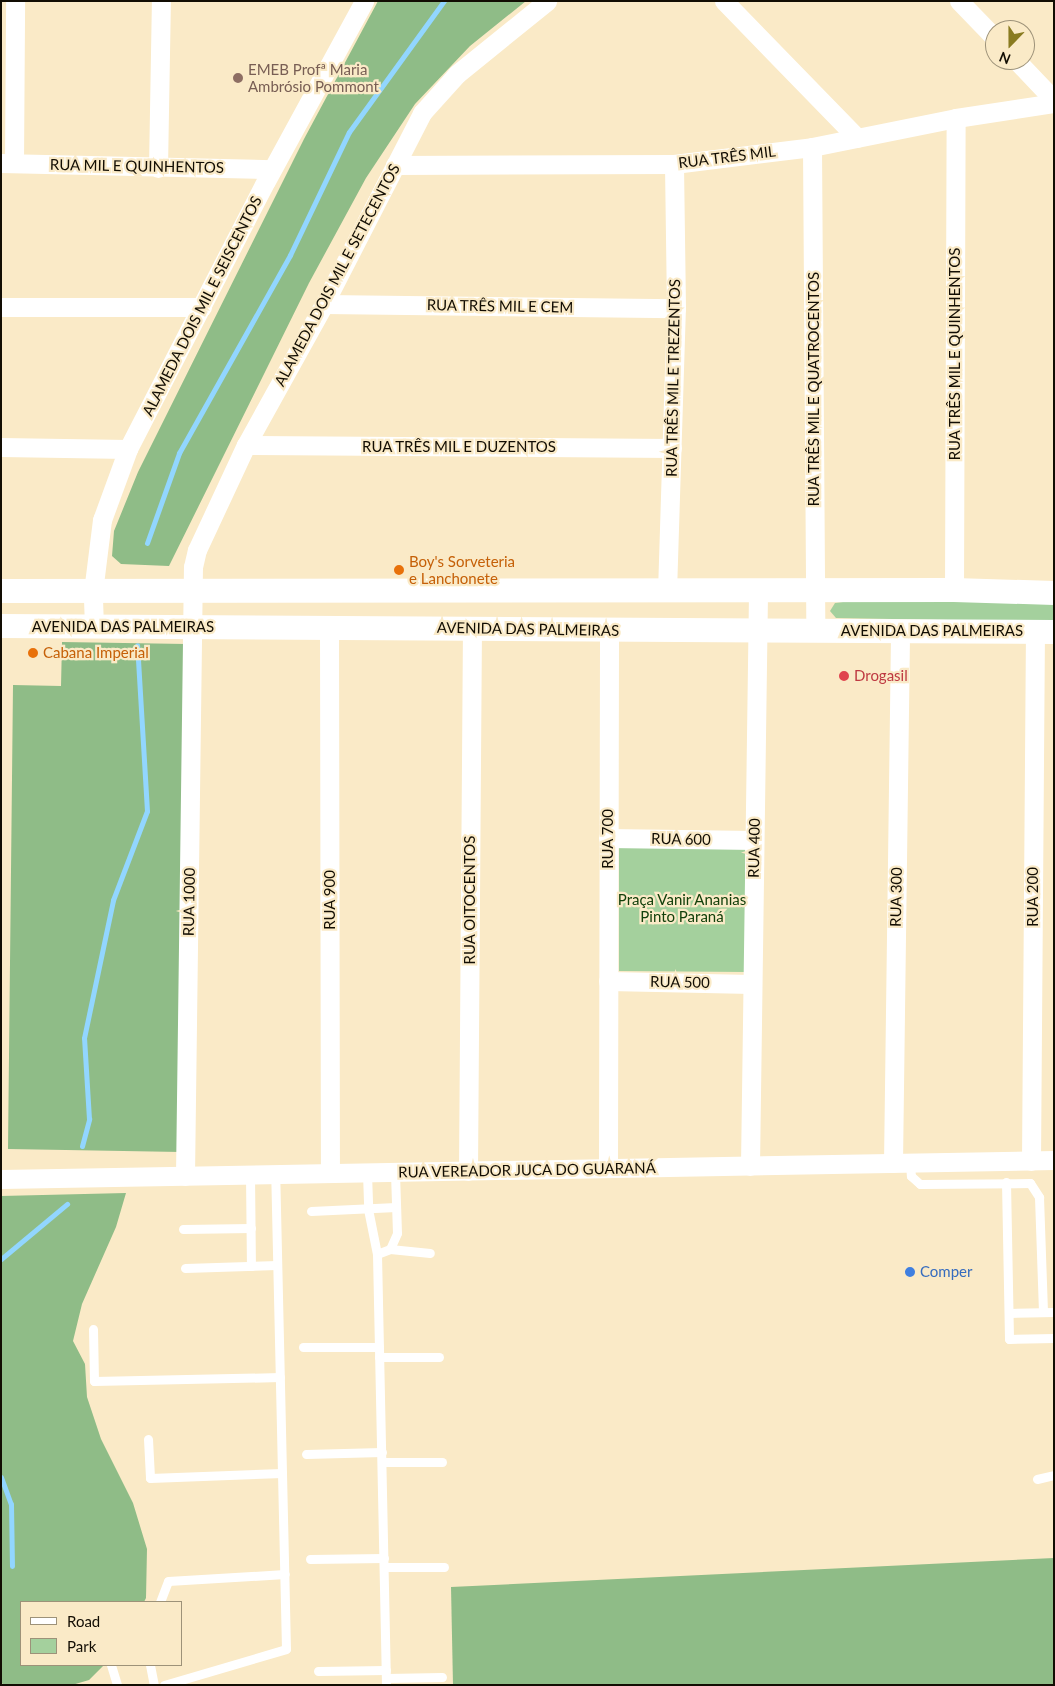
<!DOCTYPE html>
<html>
<head>
<meta charset="utf-8">
<style>
  body { margin:0 }
  #map { position:relative; width:1055px; height:1686px; overflow:hidden; background:#faeac7; font-family:Lato,sans-serif }
  div>[style] { position:absolute }
  .green>* { inset:0; background:#a4d09d }
  .forest>* { inset:0; background:#8fbc87 }
  .stream>* { height:5px; margin:-2.5px; padding:0 2.5px; transform-origin:2.5px; border-radius:2.5px; background:#92d6ff }
  .service>* { height:9px; margin:-4.5px; padding:0 4.5px; transform-origin:4.5px; border-radius:4.5px; background:#fff }
  .minor>* { height:19px; margin:-9.5px; padding:0 9.5px; transform-origin:9.5px; border-radius:9.5px; background:#fff }
  .tertiary>* { height:24px; margin:-12px; padding:0 12px; transform-origin:12px; border-radius:12px; background:#fff }
  .dots>* { width:14px; height:14px; translate:-50% -50%; box-sizing:border-box; border:2px solid #faeac7; border-radius:50% }
  span { translate:-50% -50%; white-space:nowrap; text-align:center; line-height:1.15; -webkit-text-stroke:4.5px #faeac7; paint-order:stroke }
  .education-label { font-size:15px; color:#785e54 }
  .left { translate:0 -50%; text-align:left }
  .street-label { font-size:15px; color:#120d03 }
  .food-label { font-size:15px; color:#c56008 }
  .health-label { font-size:15px; color:#be3a42 }
  .park-label { font-size:15px; color:#12400b }
  .shop-label { font-size:15px; color:#366cbe }
  .frame { position:absolute; inset:0; border:2px solid #120d03; pointer-events:none }
  .legend { position:absolute; left:20px; top:1601px; width:162px; height:65px; box-sizing:border-box; background:#faeac7; border:1px solid #9d9279; margin:0; padding:6px 9px; list-style:none; font-size:15px; color:#120d03 }
  .legend li { display:flex; align-items:center; gap:10px; height:25px }
  .legend b { width:25px; border:1px solid #9d9279 }
  .north { position:absolute; left:985px; top:20px; width:50px; height:50px; box-sizing:border-box; background:#faeac7; border:1px solid #9d9279; border-radius:50%; rotate:202deg; font-size:14px; font-weight:700; line-height:20px; text-align:center; color:#120d03 }
  .north::after { content:''; display:block; margin:auto; width:18px; height:22px; background:#897b20; clip-path:polygon(50% 0,100% 100%,50% 72%,0 100%) }
</style>
</head>
<body>
<div id="map">
  <div class="green">
    <div style="clip-path:polygon(859px 600px,1054px 600px,1054px 622px,836px 618px,830px 611px,835px 603px)"></div>
    <div style="clip-path:polygon(619px 843px,745px 844px,745px 972px,619px 971px)"></div>
  </div>
  <div class="forest">
    <div style="clip-path:polygon(378px 1px,526px 1px,470px 46px,415px 104px,366px 178px,309px 283px,169px 566px,121px 564px,112px 556px,114px 531px,138px 472px,304px 139px)"></div>
    <div style="clip-path:polygon(62px 642px,186px 644px,181px 1152px,8px 1149px,13px 685px,61px 686px)"></div>
    <div style="clip-path:polygon(126px 1193px,116px 1227px,82px 1304px,73px 1341px,85px 1364px,87px 1397px,101px 1439px,133px 1503px,147px 1549px,146px 1598px,144px 1602px,21px 1602px,21px 1665px,104px 1665px,89px 1680px,72px 1685px,5px 1685px,1px 1683px,1px 1196px)"></div>
    <div style="clip-path:polygon(1054px 1558px,1054px 1685px,453px 1685px,451px 1587px)"></div>
  </div>
  <div class="stream">
    <div style="left:147px;top:543px;width:96px;rotate:-70.4deg"></div>
    <div style="left:179px;top:453px;width:227px;rotate:-60.7deg"></div>
    <div style="left:290px;top:255px;width:136px;rotate:-64.4deg"></div>
    <div style="left:349px;top:132px;width:162px;rotate:-54.1deg"></div>
    <div style="left:82px;top:1146px;width:28px;rotate:-75deg"></div>
    <div style="left:89px;top:1119px;width:81px;rotate:-93.5deg"></div>
    <div style="left:84px;top:1038px;width:141px;rotate:-78.1deg"></div>
    <div style="left:113px;top:900px;width:95px;rotate:-69.1deg"></div>
    <div style="left:147px;top:811px;width:166px;rotate:-93.4deg"></div>
    <div style="left:1px;top:1259px;width:86px;rotate:-39.8deg"></div>
    <div style="left:1px;top:1477px;width:29px;rotate:70deg"></div>
    <div style="left:11px;top:1504px;width:62px;rotate:89.1deg"></div>
  </div>
  <div class="service">
    <div style="left:910px;top:1163px;width:13px;rotate:86deg"></div>
    <div style="left:911px;top:1176px;width:12px;rotate:42deg"></div>
    <div style="left:920px;top:1184px;width:110px;rotate:-0.5deg"></div>
    <div style="left:1030px;top:1183px;width:17px;rotate:57deg"></div>
    <div style="left:1039px;top:1197px;width:115px;rotate:88deg"></div>
    <div style="left:367px;top:1173px;width:36px;rotate:88deg"></div>
    <div style="left:368px;top:1209px;width:46px;rotate:78.7deg"></div>
    <div style="left:377px;top:1254px;width:431px;rotate:88.8deg"></div>
    <div style="left:250px;top:1175px;width:91px;rotate:89.4deg"></div>
    <div style="left:1006px;top:1182px;width:157px;rotate:88.9deg"></div>
    <div style="left:1009px;top:1339px;width:45px;rotate:-1.3deg"></div>
    <div style="left:311px;top:1211px;width:85px;rotate:-2.7deg"></div>
    <div style="left:183px;top:1229px;width:68px;rotate:-0.8deg"></div>
    <div style="left:390px;top:1249px;width:40px;rotate:5.7deg"></div>
    <div style="left:377px;top:1254px;width:14px;rotate:-21deg"></div>
    <div style="left:390px;top:1249px;width:17px;rotate:-66deg"></div>
    <div style="left:397px;top:1233px;width:61px;rotate:-91.9deg"></div>
    <div style="left:185px;top:1268px;width:92px;rotate:-1.9deg"></div>
    <div style="left:1009px;top:1313px;width:45px;rotate:-1.3deg"></div>
    <div style="left:93px;top:1329px;width:52px;rotate:88.9deg"></div>
    <div style="left:94px;top:1381px;width:186px;rotate:-1.2deg"></div>
    <div style="left:303px;top:1347px;width:76px"></div>
    <div style="left:379px;top:1357px;width:60px"></div>
    <div style="left:148px;top:1439px;width:39px;rotate:87deg"></div>
    <div style="left:150px;top:1478px;width:132px;rotate:-2.2deg"></div>
    <div style="left:306px;top:1454px;width:76px;rotate:-1.5deg"></div>
    <div style="left:382px;top:1462px;width:60px"></div>
    <div style="left:1037px;top:1479px;width:17px;rotate:-13deg"></div>
    <div style="left:310px;top:1559px;width:74px;rotate:-0.8deg"></div>
    <div style="left:384px;top:1567px;width:60px"></div>
    <div style="left:160px;top:1602px;width:22px;rotate:-69deg"></div>
    <div style="left:168px;top:1581px;width:117px;rotate:-3.4deg"></div>
    <div style="left:111px;top:1665px;width:21px;rotate:73deg"></div>
    <div style="left:150px;top:1665px;width:20px;rotate:79deg"></div>
    <div style="left:318px;top:1671px;width:68px;rotate:-0.8deg"></div>
    <div style="left:386px;top:1678px;width:56px;rotate:-1deg"></div>
    <div style="left:164px;top:1685px;width:127px;rotate:-16.4deg"></div>
    <div style="left:286px;top:1649px;width:475px;rotate:-91.3deg"></div>
  </div>
  <div class="minor">
    <div style="left:724px;top:1px;width:191px;rotate:45.8deg"></div>
    <div style="left:959px;top:1px;width:52px;rotate:45.8deg"></div>
    <div style="left:1016px;top:60px;width:55px;rotate:46.5deg"></div>
    <div style="left:812px;top:147px;width:483px;rotate:89.6deg"></div>
    <div style="left:1px;top:163px;width:271px;rotate:1.3deg"></div>
    <div style="left:14px;top:163px;width:162px;rotate:-89.6deg"></div>
    <div style="left:395px;top:165px;width:279px;rotate:-0.2deg"></div>
    <div style="left:674px;top:164px;width:139px;rotate:-7deg"></div>
    <div style="left:812px;top:147px;width:147px;rotate:-11.4deg"></div>
    <div style="left:956px;top:118px;width:99px;rotate:-8.7deg"></div>
    <div style="left:158px;top:168px;width:167px;rotate:-89deg"></div>
    <div style="left:324px;top:304px;width:352px;rotate:0.7deg"></div>
    <div style="left:1px;top:307px;width:201px"></div>
    <div style="left:246px;top:445px;width:426px;rotate:0.4deg"></div>
    <div style="left:1px;top:447px;width:127px;rotate:0.9deg"></div>
    <div style="left:954px;top:590px;width:472px;rotate:-89.8deg"></div>
    <div style="left:667px;top:592px;width:284px;rotate:-88.2deg"></div>
    <div style="left:676px;top:308px;width:144px;rotate:-90.8deg"></div>
    <div style="left:94px;top:627px;width:35px;rotate:-92deg"></div>
    <div style="left:93px;top:592px;width:73px;rotate:-82.9deg"></div>
    <div style="left:102px;top:520px;width:76px;rotate:-69.9deg"></div>
    <div style="left:128px;top:449px;width:301px;rotate:-62.8deg"></div>
    <div style="left:266px;top:181px;width:205px;rotate:-61.4deg"></div>
    <div style="left:329px;top:627px;width:546px;rotate:89.9deg"></div>
    <div style="left:608px;top:838px;width:146px;rotate:0.8deg"></div>
    <div style="left:608px;top:981px;width:144px;rotate:1.2deg"></div>
    <div style="left:1031px;top:1161px;width:529px;rotate:-89.57deg"></div>
    <div style="left:893px;top:1163px;width:531px;rotate:-89.24deg"></div>
    <div style="left:750px;top:1166px;width:575px;rotate:-89.2deg"></div>
    <div style="left:608px;top:1168px;width:537px;rotate:-89.89deg"></div>
    <div style="left:468px;top:1171px;width:543px;rotate:-89.58deg"></div>
    <div style="left:185px;top:1176px;width:609px;rotate:-89.25deg"></div>
    <div style="left:193px;top:567px;width:17px;rotate:-77deg"></div>
    <div style="left:197px;top:550px;width:116px;rotate:-65deg"></div>
    <div style="left:246px;top:445px;width:161px;rotate:-61deg"></div>
    <div style="left:324px;top:304px;width:215px;rotate:-62.8deg"></div>
    <div style="left:422px;top:113px;width:52px;rotate:-48.1deg"></div>
    <div style="left:457px;top:74px;width:116px;rotate:-39deg"></div>
    <div style="left:1px;top:1179px;width:1053px;rotate:-1.03deg"></div>
  </div>
  <div class="tertiary">
    <div style="left:1px;top:591px;width:953px;rotate:-0.06deg"></div>
    <div style="left:954px;top:590px;width:100px;rotate:1.7deg"></div>
    <div style="left:1px;top:626px;width:1053px;rotate:0.33deg"></div>
  </div>
  <div class="dots">
    <div style="left:238px;top:78px;background:#8d6e63"></div>
    <div style="left:399px;top:570px;background:#e8710a"></div>
    <div style="left:33px;top:653px;background:#e8710a"></div>
    <div style="left:844px;top:676px;background:#e0444e"></div>
    <div style="left:910px;top:1272px;background:#3f7fe0"></div>
  </div>
  <div class="education-label">
    <span class="left" style="left:248px;top:78px">EMEB Profª Maria<br>Ambrósio Pommont</span>
  </div>
  <div class="street-label">
    <span style="left:727px;top:157px;rotate:-7deg">RUA TRÊS MIL</span>
    <span style="left:137px;top:166px;rotate:1deg">RUA MIL E QUINHENTOS</span>
    <span style="left:337px;top:275px;rotate:-62deg">ALAMEDA DOIS MIL E SETECENTOS</span>
    <span style="left:202px;top:306px;rotate:-63deg">ALAMEDA DOIS MIL E SEISCENTOS</span>
    <span style="left:500px;top:306px;rotate:1deg">RUA TRÊS MIL E CEM</span>
    <span style="left:955px;top:354px;rotate:-90deg">RUA TRÊS MIL E QUINHENTOS</span>
    <span style="left:673px;top:378px;rotate:-89deg">RUA TRÊS MIL E TREZENTOS</span>
    <span style="left:814px;top:389px;rotate:-90deg">RUA TRÊS MIL E QUATROCENTOS</span>
    <span style="left:459px;top:447px">RUA TRÊS MIL E DUZENTOS</span>
    <span style="left:123px;top:627px">AVENIDA DAS PALMEIRAS</span>
    <span style="left:528px;top:629px;rotate:1deg">AVENIDA DAS PALMEIRAS</span>
    <span style="left:932px;top:631px">AVENIDA DAS PALMEIRAS</span>
    <span style="left:608px;top:839px;rotate:-90deg">RUA 700</span>
    <span style="left:681px;top:839px;rotate:1deg">RUA 600</span>
    <span style="left:754px;top:848px;rotate:-89deg">RUA 400</span>
    <span style="left:896px;top:897px;rotate:-89deg">RUA 300</span>
    <span style="left:1033px;top:897px;rotate:-90deg">RUA 200</span>
    <span style="left:330px;top:900px;rotate:-90deg">RUA 900</span>
    <span style="left:470px;top:900px;rotate:-90deg">RUA OITOCENTOS</span>
    <span style="left:189px;top:902px;rotate:-89deg">RUA 1000</span>
    <span style="left:680px;top:982px;rotate:1deg">RUA 500</span>
    <span style="left:527px;top:1170px;rotate:-1deg">RUA VEREADOR JUCA DO GUARANÁ</span>
  </div>
  <div class="food-label">
    <span class="left" style="left:409px;top:570px">Boy's Sorveteria<br>e Lanchonete</span>
    <span class="left" style="left:43px;top:653px">Cabana Imperial</span>
  </div>
  <div class="health-label">
    <span class="left" style="left:854px;top:676px">Drogasil</span>
  </div>
  <div class="park-label">
    <span style="left:682px;top:908px">Praça Vanir Ananias<br>Pinto Paraná</span>
  </div>
  <div class="shop-label">
    <span class="left" style="left:920px;top:1272px">Comper</span>
  </div>
  <div class="frame"></div>
  <ul class="legend">
  <li><b style="height:6px;background:#fff"></b>Road</li>
  <li><b style="height:14px;background:#a4d09d"></b>Park</li>
  </ul>
  <div class="north">N</div>
</div>
</body>
</html>
